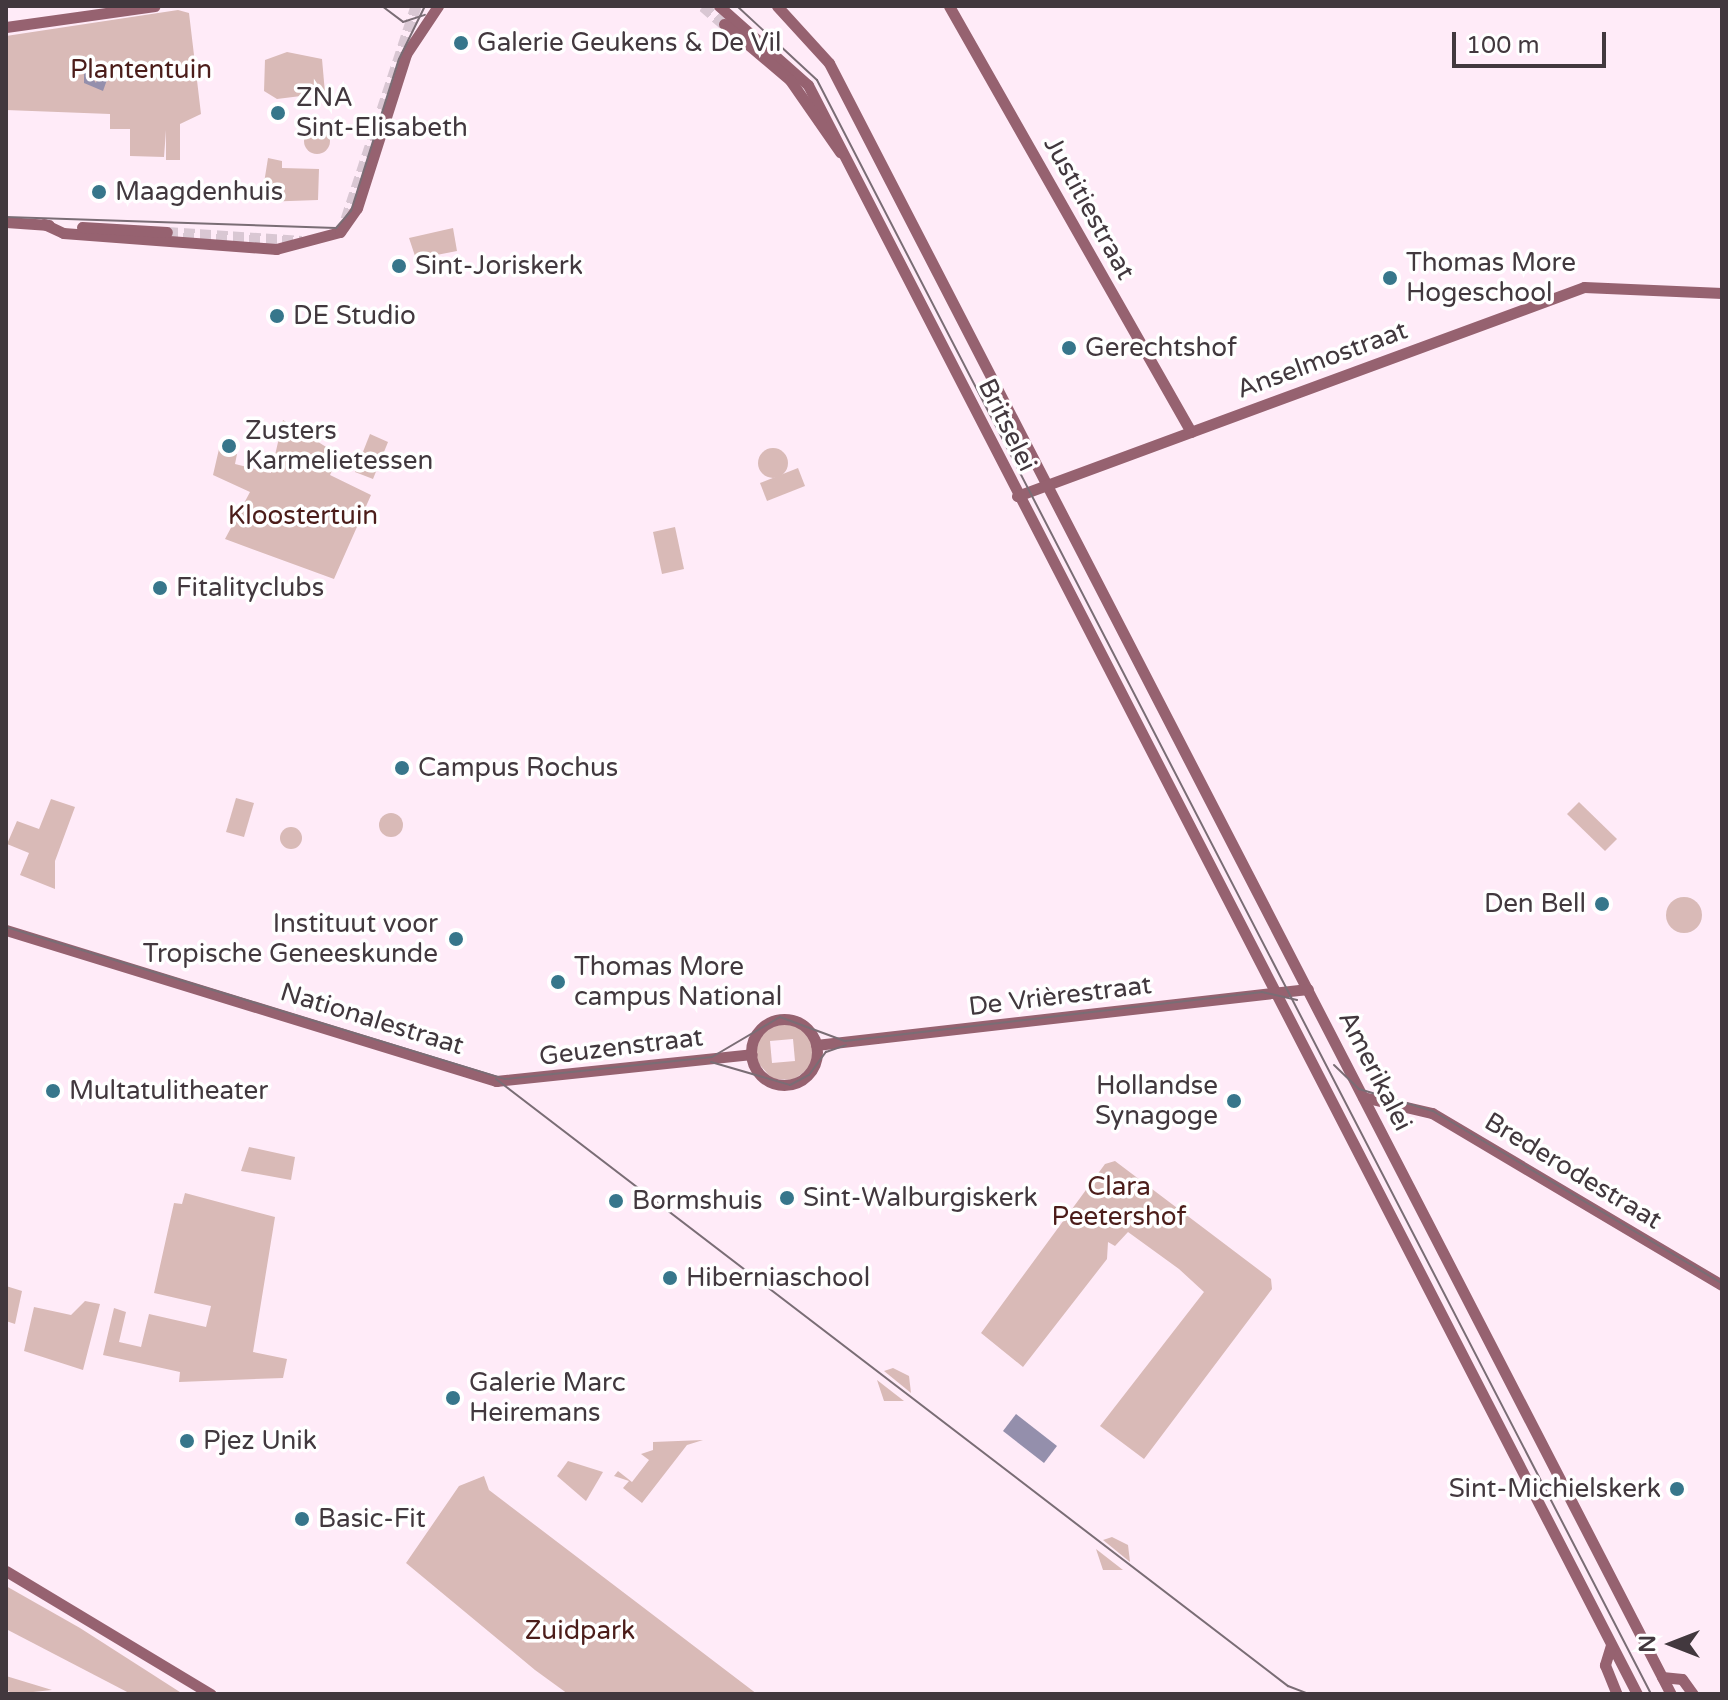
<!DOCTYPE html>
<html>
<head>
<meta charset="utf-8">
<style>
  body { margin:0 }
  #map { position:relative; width:1728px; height:1700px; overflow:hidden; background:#ffebf8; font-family:"Varela Round",sans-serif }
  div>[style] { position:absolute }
  .green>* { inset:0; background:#d9bab7 }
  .round { border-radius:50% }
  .water>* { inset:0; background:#948fac }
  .secondary-tunnel>* { height:11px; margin-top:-5.5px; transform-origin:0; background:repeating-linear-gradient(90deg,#d9c7d3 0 11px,transparent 0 16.5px) }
  .secondary>* { height:11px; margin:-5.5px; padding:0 5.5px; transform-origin:5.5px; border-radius:5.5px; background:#966270 }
  .secondary>.ring { margin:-5.5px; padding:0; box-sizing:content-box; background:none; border:11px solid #966270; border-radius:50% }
  .tram>* { height:2px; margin:-1px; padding:0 1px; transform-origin:1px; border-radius:1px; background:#7a6d75 }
  .dots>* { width:22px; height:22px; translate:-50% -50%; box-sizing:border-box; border:4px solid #fff; border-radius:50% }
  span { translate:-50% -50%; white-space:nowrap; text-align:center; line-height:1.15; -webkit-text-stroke:7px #fff; paint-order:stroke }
  .poi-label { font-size:26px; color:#42383e }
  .left { translate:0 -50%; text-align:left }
  .right { translate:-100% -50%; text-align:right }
  .park-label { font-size:26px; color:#4c1d1a }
  .street-label { font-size:26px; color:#42383e }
  .frame { position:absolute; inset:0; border:8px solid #42383e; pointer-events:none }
  .north { position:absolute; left:1632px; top:1604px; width:80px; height:80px; -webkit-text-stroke:6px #fff; paint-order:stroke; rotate:270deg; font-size:22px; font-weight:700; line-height:32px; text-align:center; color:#42383e }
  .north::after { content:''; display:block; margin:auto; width:28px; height:36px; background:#42383e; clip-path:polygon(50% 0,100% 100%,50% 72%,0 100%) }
  .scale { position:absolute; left:1452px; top:32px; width:154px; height:36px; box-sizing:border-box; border:4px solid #42383e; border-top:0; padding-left:10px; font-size:24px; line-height:28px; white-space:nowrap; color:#42383e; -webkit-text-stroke:6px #fff; paint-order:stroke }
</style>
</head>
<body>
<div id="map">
  <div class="green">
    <div style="clip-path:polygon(178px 10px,189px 13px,201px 114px,180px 124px,180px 160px,166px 160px,166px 130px,164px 157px,130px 156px,130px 129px,110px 129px,110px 114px,6px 110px,6px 36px)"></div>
    <div style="clip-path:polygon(287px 52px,322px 59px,325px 93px,277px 99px,264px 91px,265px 60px)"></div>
    <div class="round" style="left:304px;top:128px;width:26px;height:26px"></div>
    <div style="clip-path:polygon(268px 158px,282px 161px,282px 168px,319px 169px,318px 200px,261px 202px)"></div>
    <div style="clip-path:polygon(453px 228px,457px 251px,416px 259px,409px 238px)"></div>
    <div style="clip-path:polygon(283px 420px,339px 455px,330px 475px,371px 495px,334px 579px,225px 539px,250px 492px,213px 475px,219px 449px,237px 454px,235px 464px,271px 473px)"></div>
    <div style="clip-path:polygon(370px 434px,388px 442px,373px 479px,355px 472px)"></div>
    <div class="round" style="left:758px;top:448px;width:30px;height:30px"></div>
    <div style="clip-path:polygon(798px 468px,805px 486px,767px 501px,760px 483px)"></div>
    <div style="clip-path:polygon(675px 527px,684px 569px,662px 574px,653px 532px)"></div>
    <div style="clip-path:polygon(236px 798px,254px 803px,244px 837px,226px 832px)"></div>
    <div style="clip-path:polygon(51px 799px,75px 807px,55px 861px,55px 889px,20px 875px,29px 853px,7px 844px,17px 821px,39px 829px)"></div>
    <div style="clip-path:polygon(1579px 802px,1617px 839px,1605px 851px,1567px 814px)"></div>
    <div class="round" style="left:379px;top:813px;width:24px;height:24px"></div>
    <div class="round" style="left:280px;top:827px;width:22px;height:22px"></div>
    <div class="round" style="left:1666px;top:897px;width:36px;height:36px"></div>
    <div style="clip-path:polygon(evenodd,777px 1021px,802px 1026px,814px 1045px,811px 1067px,793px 1080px,772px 1079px,754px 1058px,756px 1038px,777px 1021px,793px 1039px,795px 1061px,772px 1063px,770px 1041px,793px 1039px)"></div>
    <div style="clip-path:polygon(249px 1147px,295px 1157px,291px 1180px,241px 1171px)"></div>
    <div style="clip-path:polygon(1115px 1161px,1271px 1279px,1272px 1289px,1144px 1459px,1100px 1426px,1204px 1292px,1179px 1269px,1128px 1232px,1115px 1246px,1108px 1242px,1107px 1259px,1023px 1367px,981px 1333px,1105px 1164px)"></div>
    <div style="clip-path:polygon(185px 1193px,275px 1217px,253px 1352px,287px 1359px,283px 1378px,179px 1382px,180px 1372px,103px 1355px,114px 1308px,126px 1312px,119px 1342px,141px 1347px,149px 1314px,206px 1327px,211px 1306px,154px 1293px,174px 1203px,182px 1204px)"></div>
    <div style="clip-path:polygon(6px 1286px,22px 1291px,15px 1324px,6px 1321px)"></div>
    <div style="clip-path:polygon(85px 1301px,100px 1304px,83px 1370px,24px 1351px,34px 1307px,71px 1315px)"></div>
    <div style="clip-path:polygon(893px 1368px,909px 1376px,911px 1393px,884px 1371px)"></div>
    <div style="clip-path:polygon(877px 1380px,904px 1401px,884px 1401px)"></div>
    <div style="clip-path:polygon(703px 1440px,687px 1445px,642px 1503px,623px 1488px,629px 1481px,614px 1476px,618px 1471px,632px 1482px,649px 1460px,641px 1454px,653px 1450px,653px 1442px)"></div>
    <div style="clip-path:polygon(568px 1461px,603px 1472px,586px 1501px,557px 1476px)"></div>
    <div style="clip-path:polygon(484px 1476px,489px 1490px,757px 1694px,568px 1694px,535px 1670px,406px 1563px,459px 1486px)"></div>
    <div style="clip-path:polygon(1112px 1537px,1128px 1545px,1130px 1562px,1103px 1540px)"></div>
    <div style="clip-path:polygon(1096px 1549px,1123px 1570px,1103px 1570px)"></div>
    <div style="clip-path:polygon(6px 1586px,80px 1628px,183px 1694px,131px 1694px,6px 1629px)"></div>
    <div style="clip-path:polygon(6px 1676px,52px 1690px,14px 1694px,6px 1690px)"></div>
  </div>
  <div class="water">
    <div style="clip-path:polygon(84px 65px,96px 66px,89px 74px,96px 83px,100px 73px,108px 77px,103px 91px,84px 83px)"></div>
    <div style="clip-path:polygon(1016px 1414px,1057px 1446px,1044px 1463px,1003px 1431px)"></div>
  </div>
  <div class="secondary-tunnel">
    <div style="left:703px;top:6px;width:28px;rotate:41deg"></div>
    <div style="left:346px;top:219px;width:224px;rotate:-71.8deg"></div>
    <div style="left:167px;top:232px;width:135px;rotate:3.8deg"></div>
  </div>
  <div class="secondary">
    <div style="left:719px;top:6px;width:119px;rotate:41.6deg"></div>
    <div style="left:808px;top:85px;width:1810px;rotate:62.74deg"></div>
    <div style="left:777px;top:6px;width:77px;rotate:47.6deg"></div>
    <div style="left:829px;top:63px;width:1836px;rotate:62.7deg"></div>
    <div style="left:949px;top:6px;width:490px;rotate:60.4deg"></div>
    <div style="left:724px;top:24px;width:87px;rotate:40.3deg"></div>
    <div style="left:790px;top:80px;width:88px;rotate:55.2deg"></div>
    <div style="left:6px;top:27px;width:150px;rotate:-8deg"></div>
    <div style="left:6px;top:222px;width:43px;rotate:4deg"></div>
    <div style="left:44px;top:224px;width:21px;rotate:25deg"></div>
    <div style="left:63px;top:233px;width:214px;rotate:4.3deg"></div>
    <div style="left:276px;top:249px;width:66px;rotate:-14.9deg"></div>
    <div style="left:340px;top:232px;width:29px;rotate:-55deg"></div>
    <div style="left:357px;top:208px;width:162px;rotate:-72.3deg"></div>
    <div style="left:406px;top:54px;width:58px;rotate:-56.3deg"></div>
    <div style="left:82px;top:227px;width:85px;rotate:3.4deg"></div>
    <div style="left:1017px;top:496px;width:604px;rotate:-20.23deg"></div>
    <div style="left:1584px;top:287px;width:138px;rotate:2.5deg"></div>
    <div style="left:6px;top:930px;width:513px;rotate:17.13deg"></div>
    <div style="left:496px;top:1081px;width:257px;rotate:-6deg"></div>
    <div class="ring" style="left:751px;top:1019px;width:55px;height:55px"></div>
    <div style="left:816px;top:1045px;width:495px;rotate:-6.5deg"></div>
    <div style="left:1363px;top:1097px;width:71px;rotate:13.1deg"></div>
    <div style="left:1432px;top:1113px;width:337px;rotate:30.7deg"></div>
    <div style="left:6px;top:1571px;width:239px;rotate:31deg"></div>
    <div style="left:1611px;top:1645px;width:21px;rotate:107deg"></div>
    <div style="left:1605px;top:1665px;width:31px;rotate:68deg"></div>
    <div style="left:1662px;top:1677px;width:20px;rotate:6deg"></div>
    <div style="left:1682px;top:1679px;width:19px;rotate:54deg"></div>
  </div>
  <div class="tram">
    <div style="left:382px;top:6px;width:26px;rotate:37deg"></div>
    <div style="left:403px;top:22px;width:23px;rotate:-18deg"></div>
    <div style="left:737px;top:6px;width:109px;rotate:42.8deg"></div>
    <div style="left:817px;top:80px;width:1817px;rotate:62.67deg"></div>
    <div style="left:6px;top:217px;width:330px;rotate:1.9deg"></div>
    <div style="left:336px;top:228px;width:23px;rotate:-49deg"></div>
    <div style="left:351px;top:211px;width:159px;rotate:-72.5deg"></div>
    <div style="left:399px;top:59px;width:59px;rotate:-63.9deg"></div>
    <div style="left:6px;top:927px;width:522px;rotate:16.94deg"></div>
    <div style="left:505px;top:1079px;width:208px;rotate:-6.1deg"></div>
    <div style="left:712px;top:1057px;width:79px;rotate:-30.5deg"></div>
    <div style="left:780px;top:1017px;width:69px;rotate:20.3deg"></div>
    <div style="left:845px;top:1041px;width:420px;rotate:-6.7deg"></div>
    <div style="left:1262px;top:992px;width:36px;rotate:13deg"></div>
    <div style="left:711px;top:1062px;width:82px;rotate:16.2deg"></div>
    <div style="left:790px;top:1085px;width:21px;rotate:-28deg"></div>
    <div style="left:809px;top:1075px;width:29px;rotate:-54deg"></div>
    <div style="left:826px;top:1052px;width:21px;rotate:-19deg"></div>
    <div style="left:1334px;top:1065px;width:35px;rotate:44deg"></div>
    <div style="left:1359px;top:1089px;width:77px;rotate:16.6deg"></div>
    <div style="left:1433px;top:1111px;width:336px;rotate:30.8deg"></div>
    <div style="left:496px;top:1079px;width:998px;rotate:37.47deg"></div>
    <div style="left:1288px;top:1686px;width:22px;rotate:21deg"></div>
  </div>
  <div class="dots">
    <div style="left:461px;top:43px;background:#37768b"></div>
    <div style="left:278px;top:113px;background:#37768b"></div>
    <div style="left:99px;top:192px;background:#37768b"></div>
    <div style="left:399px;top:266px;background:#37768b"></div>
    <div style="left:1390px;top:278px;background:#37768b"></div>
    <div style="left:277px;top:316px;background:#37768b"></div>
    <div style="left:1069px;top:348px;background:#37768b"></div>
    <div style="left:229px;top:446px;background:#37768b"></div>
    <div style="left:160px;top:588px;background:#37768b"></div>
    <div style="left:402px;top:768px;background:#37768b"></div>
    <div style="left:1602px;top:904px;background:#37768b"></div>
    <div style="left:456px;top:939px;background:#37768b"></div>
    <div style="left:558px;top:982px;background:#37768b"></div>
    <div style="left:53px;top:1091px;background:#37768b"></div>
    <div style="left:1234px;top:1101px;background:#37768b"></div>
    <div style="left:787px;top:1198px;background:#37768b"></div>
    <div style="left:616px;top:1201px;background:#37768b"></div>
    <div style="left:670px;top:1278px;background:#37768b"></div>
    <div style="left:453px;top:1398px;background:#37768b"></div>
    <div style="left:187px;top:1441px;background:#37768b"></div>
    <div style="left:1677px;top:1489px;background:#37768b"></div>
    <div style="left:302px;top:1519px;background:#37768b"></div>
  </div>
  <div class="poi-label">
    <span class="left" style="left:477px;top:43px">Galerie Geukens &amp; De Vil</span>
    <span class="left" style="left:296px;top:113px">ZNA<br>Sint-Elisabeth</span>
    <span class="left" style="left:115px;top:192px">Maagdenhuis</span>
    <span class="left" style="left:1406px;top:278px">Thomas More<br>Hogeschool</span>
    <span class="left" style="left:415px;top:266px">Sint-Joriskerk</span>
    <span class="left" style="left:293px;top:316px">DE Studio</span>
    <span class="left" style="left:1085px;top:348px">Gerechtshof</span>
    <span class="left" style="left:245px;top:446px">Zusters<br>Karmelietessen</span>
    <span class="left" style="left:176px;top:588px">Fitalityclubs</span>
    <span class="left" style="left:418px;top:768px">Campus Rochus</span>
    <span class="right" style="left:1586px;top:904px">Den Bell</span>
    <span class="right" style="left:438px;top:939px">Instituut voor<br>Tropische Geneeskunde</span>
    <span class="left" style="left:574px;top:982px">Thomas More<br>campus National</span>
    <span class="right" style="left:1218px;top:1101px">Hollandse<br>Synagoge</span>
    <span class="left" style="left:69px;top:1091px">Multatulitheater</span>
    <span class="left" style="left:803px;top:1198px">Sint-Walburgiskerk</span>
    <span class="left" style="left:632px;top:1201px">Bormshuis</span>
    <span class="left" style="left:686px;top:1278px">Hiberniaschool</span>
    <span class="left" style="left:469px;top:1398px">Galerie Marc<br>Heiremans</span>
    <span class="left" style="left:203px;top:1441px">Pjez Unik</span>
    <span class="right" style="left:1661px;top:1489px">Sint-Michielskerk</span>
    <span class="left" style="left:318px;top:1519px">Basic-Fit</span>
  </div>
  <div class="park-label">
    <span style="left:141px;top:70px">Plantentuin</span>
    <span style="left:303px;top:516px">Kloostertuin</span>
    <span style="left:1119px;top:1202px">Clara<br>Peetershof</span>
    <span style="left:580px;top:1631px">Zuidpark</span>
  </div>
  <div class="street-label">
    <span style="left:1089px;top:208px;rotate:61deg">Justitiestraat</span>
    <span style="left:1322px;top:360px;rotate:-20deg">Anselmostraat</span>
    <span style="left:1007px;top:425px;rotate:64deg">Britselei</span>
    <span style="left:1060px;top:996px;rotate:-7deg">De Vrièrestraat</span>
    <span style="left:372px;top:1019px;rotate:17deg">Nationalestraat</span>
    <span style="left:621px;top:1047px;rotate:-7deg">Geuzenstraat</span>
    <span style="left:1375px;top:1071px;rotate:63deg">Amerikalei</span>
    <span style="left:1573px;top:1171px;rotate:31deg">Brederodestraat</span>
  </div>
  <div class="frame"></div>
  <div class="north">N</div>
  <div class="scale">100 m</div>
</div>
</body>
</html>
